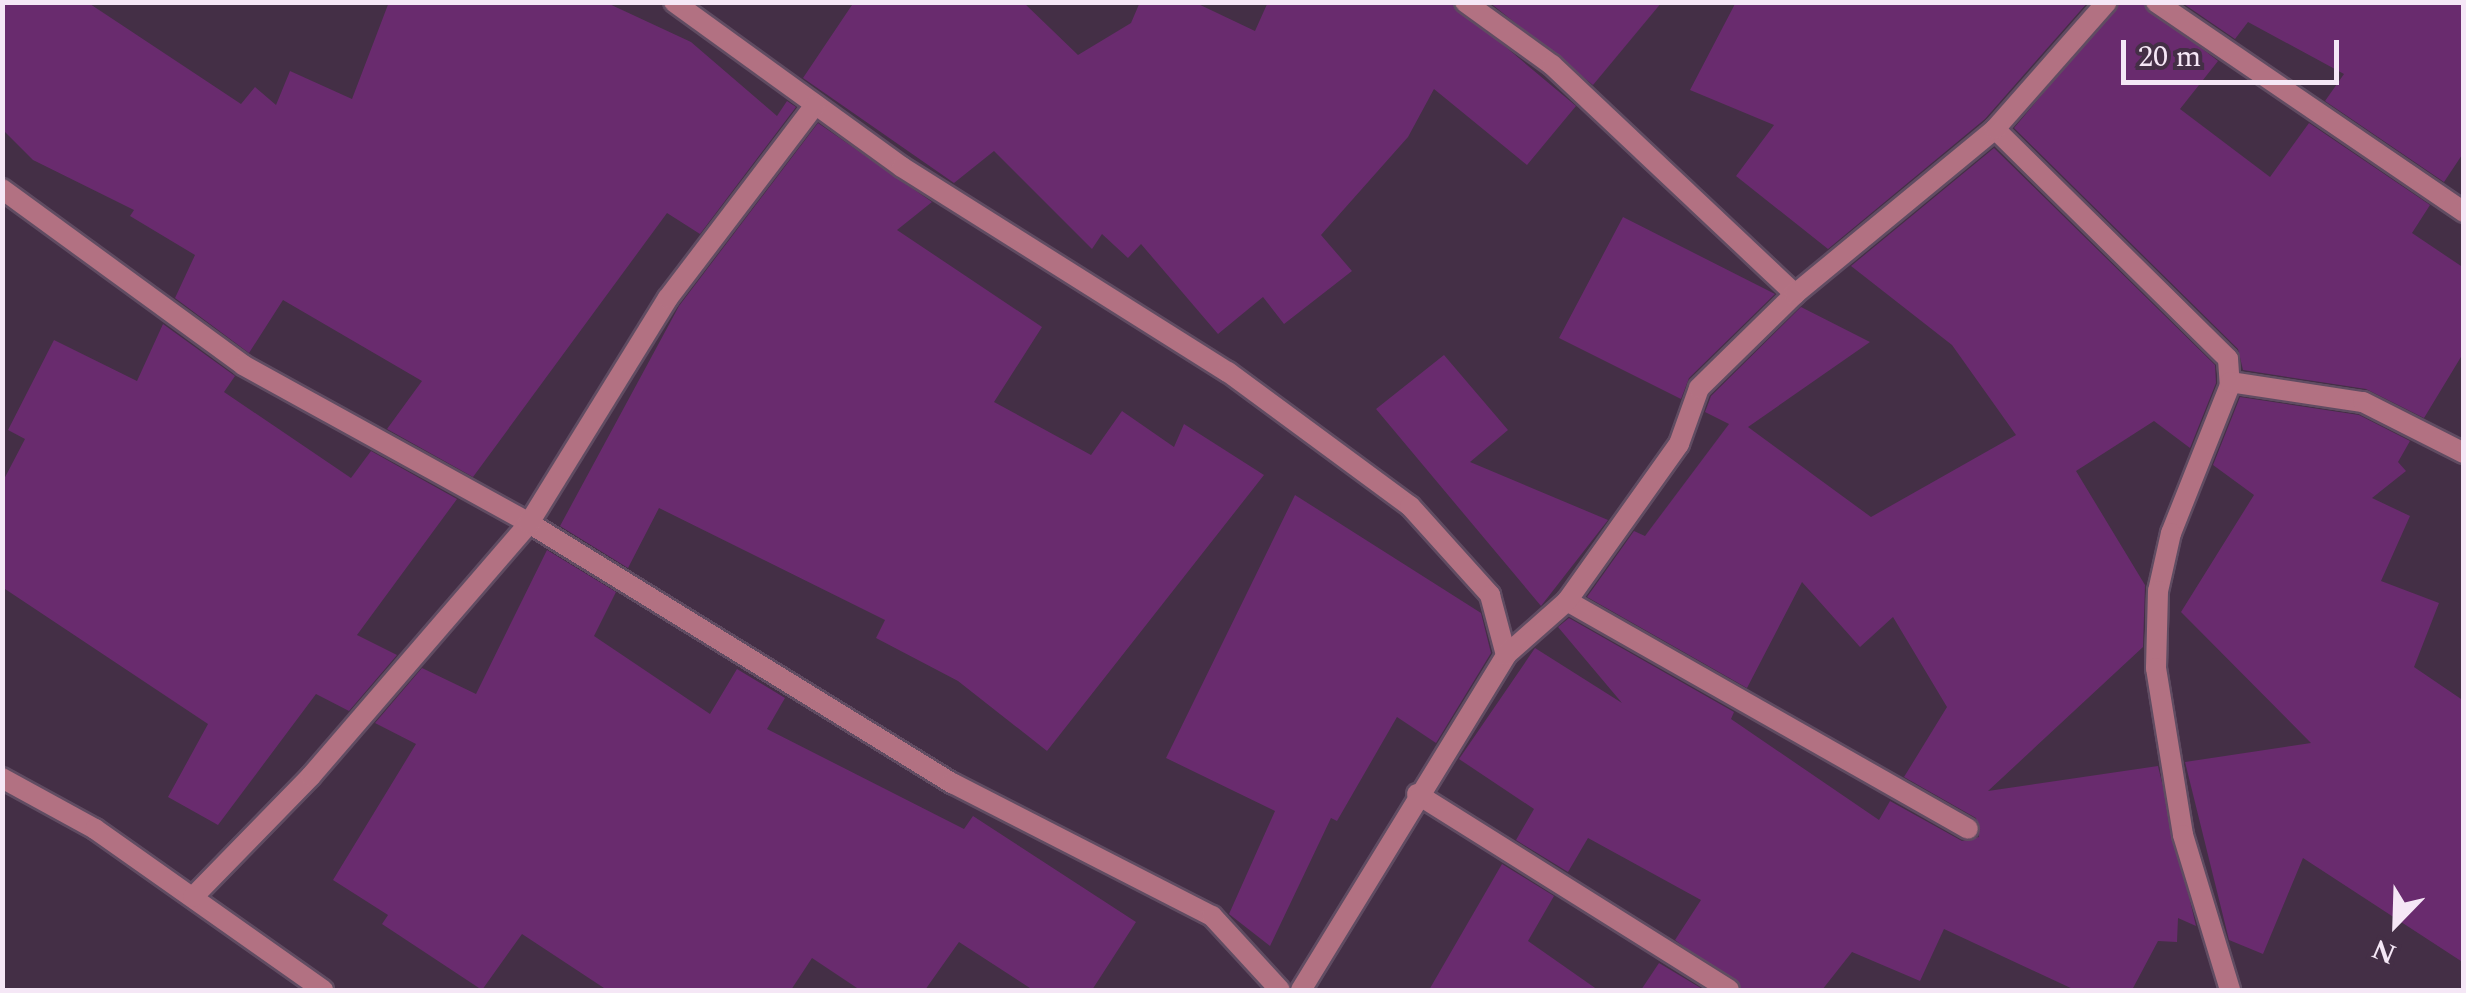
<!DOCTYPE html>
<html>
<head>
<meta charset="utf-8">
<style>
  body { margin:0 }
  #map { position:relative; width:2466px; height:993px; overflow:hidden; background:#442f46; font-family:Spectral,serif }
  div>[style] { position:absolute }
  .building>* { inset:0; background:#692b6e }
  .roads { filter:drop-shadow(2px 0 #604c62) drop-shadow(-2px 0 #604c62) drop-shadow(0 2px #604c62) drop-shadow(0 -2px #604c62) }
  .lane>* { height:20px; margin:-10px; padding:0 10px; transform-origin:10px; border-radius:10px; background:#b27182 }
  .street>* { height:20px; margin:-10px; padding:0 10px; transform-origin:10px; border-radius:10px; background:#b27182 }
  span { translate:-50% -50%; white-space:nowrap; text-align:center; line-height:1.15; -webkit-text-stroke:10px #442f46; paint-order:stroke }
  .frame { position:absolute; inset:0; border:5px solid #f5e7f6; pointer-events:none }
  .north { position:absolute; left:2346px; top:873px; width:100px; height:100px; -webkit-text-stroke:8px #442f46; paint-order:stroke; rotate:203deg; font-size:28px; font-weight:700; line-height:40px; text-align:center; color:#f5e7f6 }
  .north::after { content:''; display:block; margin:auto; width:35px; height:45px; background:#f5e7f6; clip-path:polygon(50% 0,100% 100%,50% 72%,0 100%) }
  .scale { position:absolute; left:2121px; top:40px; width:218px; height:45px; box-sizing:border-box; border:5px solid #f5e7f6; border-top:0; padding-left:12px; font-size:30px; line-height:35px; white-space:nowrap; color:#f5e7f6; -webkit-text-stroke:8px #442f46; paint-order:stroke }
</style>
</head>
<body>
<div id="map">
  <div class="building">
    <div style="clip-path:polygon(2px 2px,87px 2px,241px 104px,255px 87px,276px 105px,290px 71px,352px 99px,389px 2px,605px 2px,691px 42px,777px 116px,787px 101px,796px 107px,700px 234px,667px 213px,473px 477px,387px 429px,422px 381px,283px 300px,249px 353px,175px 298px,195px 255px,130px 216px,134px 210px,33px 160px,2px 129px)"></div>
    <div style="clip-path:polygon(854px 2px,1023px 2px,1078px 55px,1131px 23px,1140px 2px,1194px 2px,1255px 31px,1268px 2px,1452px 2px,1576px 106px,1527px 165px,1434px 89px,1408px 137px,1321px 235px,1352px 271px,1284px 324px,1263px 297px,1218px 334px,1141px 244px,1128px 258px,1102px 234px,1092px 249px,994px 151px,954px 183px,803px 78px)"></div>
    <div style="clip-path:polygon(1489px 2px,1662px 2px,1593px 85px)"></div>
    <div style="clip-path:polygon(1736px 2px,2088px 2px,1985px 119px,1828px 249px,1736px 176px,1774px 125px,1690px 90px)"></div>
    <div style="clip-path:polygon(2120px 2px,2142px 2px,2218px 61px,2180px 109px,2270px 177px,2309px 123px,2430px 205px,2412px 233px,2464px 268px,2464px 352px,2424px 418px,2366px 389px,2243px 370px,2238px 349px,2014px 128px)"></div>
    <div style="clip-path:polygon(2181px 2px,2464px 2px,2464px 152px,2444px 182px,2325px 101px,2344px 74px,2248px 22px,2235px 39px)"></div>
    <div style="clip-path:polygon(818px 123px,932px 202px,897px 230px,1042px 327px,994px 402px,1091px 455px,1122px 411px,1174px 447px,1184px 424px,1264px 475px,1047px 751px,958px 681px,876px 638px,885px 620px,659px 508px,628px 568px,560px 526px,679px 306px)"></div>
    <div style="clip-path:polygon(1994px 148px,2215px 365px,2216px 383px,2190px 448px,2154px 421px,2076px 471px,2145px 585px,2143px 647px,1988px 791px,2158px 766px,2196px 926px,2178px 918px,2177px 942px,2158px 941px,2132px 990px,2075px 990px,1944px 929px,1920px 981px,1852px 952px,1822px 990px,1743px 990px,1675px 940px,1701px 900px,1588px 838px,1568px 872px,1516px 840px,1534px 809px,1459px 759px,1535px 648px,1622px 703px,1558px 627px,1569px 618px,1734px 712px,1731px 719px,1879px 820px,1890px 801px,1962px 841px,1979px 837px,1976px 818px,1904px 777px,1947px 707px,1893px 617px,1860px 647px,1802px 582px,1747px 688px,1587px 597px,1634px 531px,1645px 536px,1729px 424px,1705px 412px,1711px 396px,1801px 307px,1870px 342px,1748px 427px,1871px 517px,2016px 435px,1952px 345px,1851px 266px)"></div>
    <div style="clip-path:polygon(1623px 217px,1775px 294px,1689px 378px,1681px 399px,1559px 338px)"></div>
    <div style="clip-path:polygon(163px 324px,235px 376px,224px 392px,351px 478px,371px 451px,457px 499px,357px 635px,397px 655px,349px 711px,316px 694px,218px 825px,168px 797px,208px 724px,2px 587px,2px 483px,25px 439px,8px 430px,54px 340px,137px 381px)"></div>
    <div style="clip-path:polygon(1444px 355px,1508px 430px,1470px 462px,1608px 520px,1541px 606px,1376px 409px)"></div>
    <div style="clip-path:polygon(2240px 397px,2359px 415px,2410px 441px,2398px 462px,2406px 471px,2372px 498px,2410px 516px,2381px 581px,2439px 603px,2414px 667px,2464px 701px,2464px 963px,2303px 858px,2263px 954px,2229px 940px,2185px 762px,2311px 743px,2181px 612px,2254px 495px,2213px 465px)"></div>
    <div style="clip-path:polygon(1295px 495px,1481px 613px,1491px 653px,1436px 743px,1397px 717px,1337px 821px,1331px 818px,1270px 946px,1229px 914px,1275px 811px,1166px 758px)"></div>
    <div style="clip-path:polygon(547px 550px,616px 592px,594px 636px,710px 714px,737px 669px,785px 698px,767px 729px,964px 829px,973px 816px,1136px 922px,1092px 990px,1033px 990px,959px 942px,925px 990px,860px 990px,812px 958px,791px 990px,607px 990px,522px 934px,482px 990px,382px 924px,388px 915px,333px 880px,416px 744px,375px 723px,422px 668px,476px 694px)"></div>
    <div style="clip-path:polygon(1502px 864px,1554px 896px,1528px 941px,1598px 990px,1429px 990px)"></div>
    <div style="clip-path:polygon(1659px 963px,1704px 990px,1641px 990px)"></div>
  </div>
  <div class="roads">
    <div class="lane">
      <div style="left:1995px;top:129px;width:327px;rotate:44.6deg"></div>
      <div style="left:2228px;top:359px;width:26px;rotate:86deg"></div>
      <div style="left:2230px;top:385px;width:159px;rotate:111.7deg"></div>
      <div style="left:2171px;top:533px;width:59px;rotate:102.6deg"></div>
      <div style="left:2158px;top:591px;width:77px;rotate:91.5deg"></div>
      <div style="left:2156px;top:668px;width:169px;rotate:80.8deg"></div>
      <div style="left:2183px;top:835px;width:162px;rotate:73.1deg"></div>
      <div style="left:2230px;top:382px;width:134px;rotate:8.6deg"></div>
      <div style="left:2363px;top:402px;width:113px;rotate:26.8deg"></div>
      <div style="left:1567px;top:601px;width:461px;rotate:29.6deg"></div>
    </div>
    <div class="street">
      <div style="left:674px;top:2px;width:281px;rotate:35.9deg"></div>
      <div style="left:902px;top:167px;width:385px;rotate:32.2deg"></div>
      <div style="left:1228px;top:372px;width:226px;rotate:36.4deg"></div>
      <div style="left:1410px;top:506px;width:120px;rotate:48deg"></div>
      <div style="left:1490px;top:595px;width:62px;rotate:75.1deg"></div>
      <div style="left:1465px;top:2px;width:107px;rotate:35.9deg"></div>
      <div style="left:1552px;top:65px;width:334px;rotate:43.3deg"></div>
      <div style="left:2156px;top:2px;width:373px;rotate:34.3deg"></div>
      <div style="left:2px;top:189px;width:298px;rotate:36.1deg"></div>
      <div style="left:243px;top:365px;width:327px;rotate:28.9deg"></div>
      <div style="left:529px;top:523px;width:497px;rotate:31.6deg"></div>
      <div style="left:952px;top:783px;width:292px;rotate:27.1deg"></div>
      <div style="left:1212px;top:916px;width:100px;rotate:47.4deg"></div>
      <div style="left:2px;top:778px;width:106px;rotate:28.7deg"></div>
      <div style="left:95px;top:829px;width:279px;rotate:35.2deg"></div>
      <div style="left:1417px;top:794px;width:368px;rotate:32.1deg"></div>
      <div style="left:193px;top:897px;width:169px;rotate:-45.7deg"></div>
      <div style="left:311px;top:776px;width:334px;rotate:-49.2deg"></div>
      <div style="left:529px;top:523px;width:264px;rotate:-58.3deg"></div>
      <div style="left:668px;top:298px;width:243px;rotate:-52.7deg"></div>
      <div style="left:1301px;top:990px;width:393px;rotate:-58.5deg"></div>
      <div style="left:1506px;top:655px;width:81px;rotate:-41.5deg"></div>
      <div style="left:1567px;top:601px;width:193px;rotate:-54.5deg"></div>
      <div style="left:1679px;top:444px;width:59px;rotate:-70.3deg"></div>
      <div style="left:1699px;top:388px;width:134px;rotate:-44.4deg"></div>
      <div style="left:1795px;top:294px;width:259px;rotate:-39.5deg"></div>
      <div style="left:1995px;top:129px;width:169px;rotate:-48.6deg"></div>
    </div>
  </div>
  <div class="frame"></div>
  <div class="north">N</div>
  <div class="scale">20 m</div>
</div>
</body>
</html>
